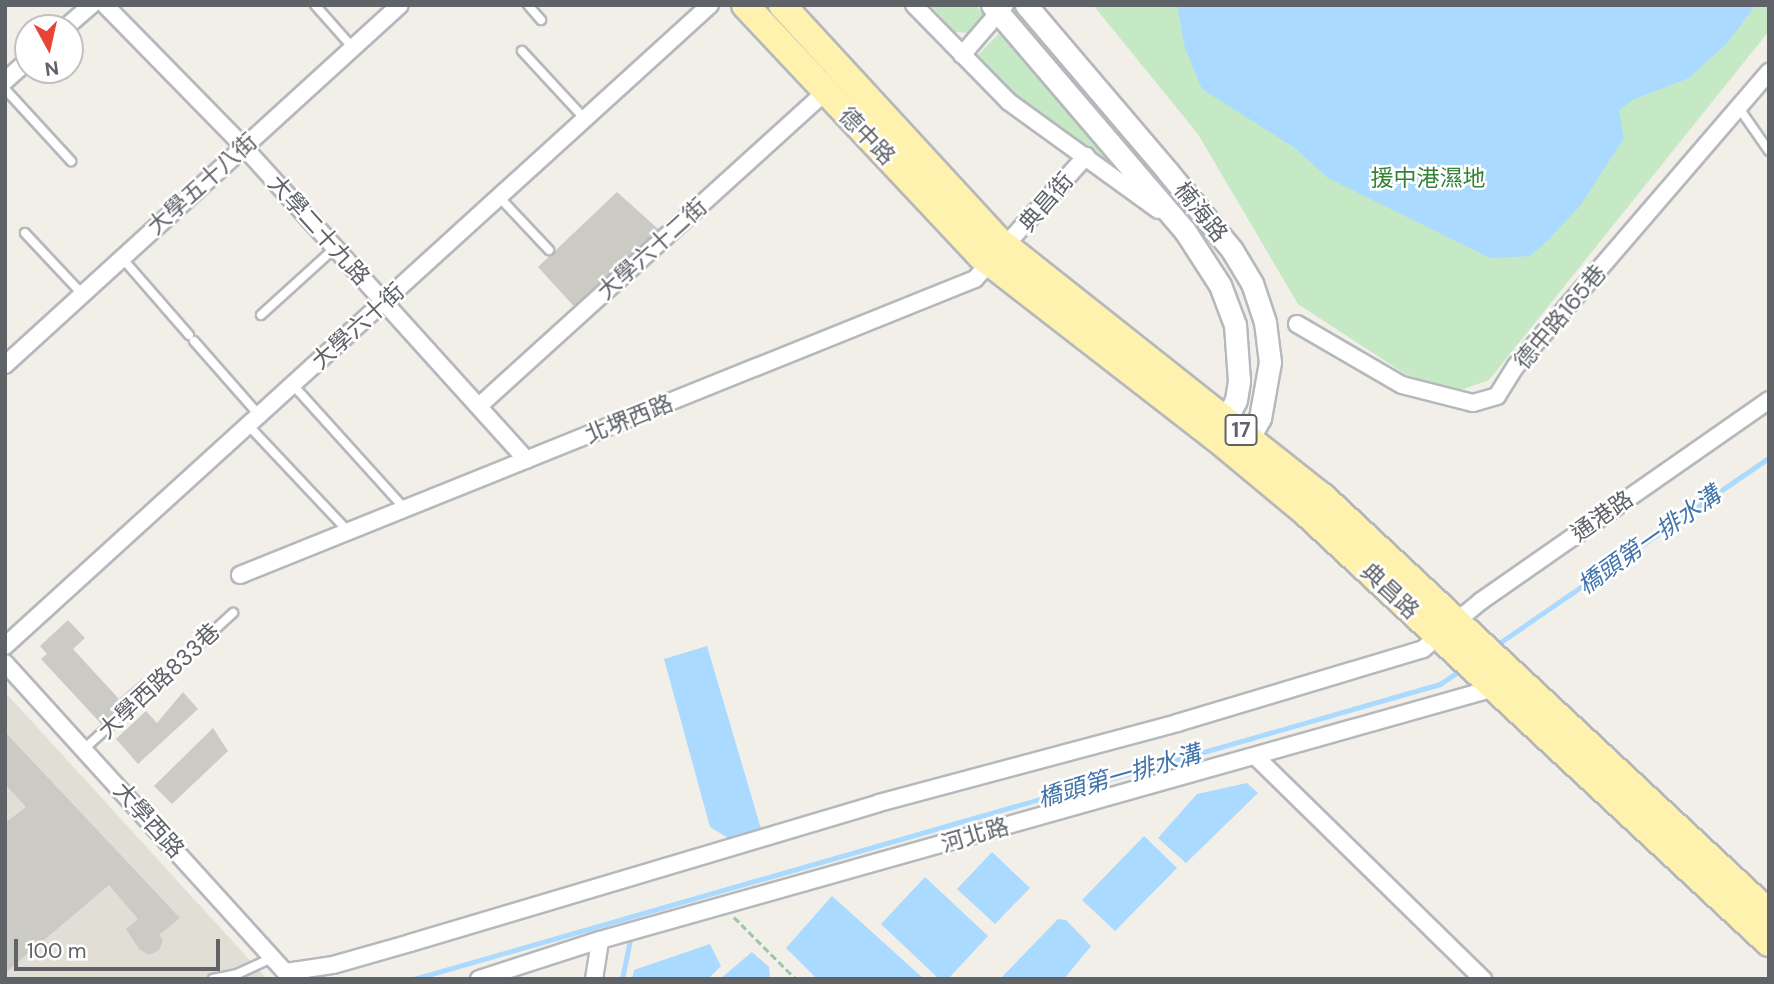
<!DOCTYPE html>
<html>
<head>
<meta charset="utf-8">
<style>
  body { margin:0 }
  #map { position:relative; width:1774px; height:984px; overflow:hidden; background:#f1efe8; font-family:"DM Sans","Noto Sans TC",sans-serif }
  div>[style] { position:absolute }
  .education>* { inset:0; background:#e1ded6 }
  .green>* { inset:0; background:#c5e8c5 }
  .water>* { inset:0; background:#aadaff }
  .stream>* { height:4.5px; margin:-2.25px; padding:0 2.25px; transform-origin:2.25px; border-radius:2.25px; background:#aadaff }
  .building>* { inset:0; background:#cccac5 }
  .path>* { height:2.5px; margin-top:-1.25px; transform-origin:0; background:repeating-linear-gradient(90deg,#9cc7a9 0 7px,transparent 0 10.5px) }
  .roads { filter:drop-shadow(2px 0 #b5b8bc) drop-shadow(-2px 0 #b5b8bc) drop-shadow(0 2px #b5b8bc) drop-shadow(0 -2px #b5b8bc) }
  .service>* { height:8px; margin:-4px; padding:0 4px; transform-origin:4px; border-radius:4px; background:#fff }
  .minor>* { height:16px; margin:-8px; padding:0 8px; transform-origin:8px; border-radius:8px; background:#fff }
  .tertiary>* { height:21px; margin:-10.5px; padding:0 10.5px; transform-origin:10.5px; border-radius:10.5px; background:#fff }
  .primary>* { height:26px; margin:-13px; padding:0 13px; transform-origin:13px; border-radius:13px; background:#fff2af }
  span { translate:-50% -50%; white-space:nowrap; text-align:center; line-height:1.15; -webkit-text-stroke:5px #fff; paint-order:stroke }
  .shield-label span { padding:2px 5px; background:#fff; border:2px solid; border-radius:5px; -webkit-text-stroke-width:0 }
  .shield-label { font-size:21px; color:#5f6368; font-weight:700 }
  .street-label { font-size:23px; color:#5f6368 }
  .park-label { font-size:23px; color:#348238 }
  .water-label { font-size:24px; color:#4174aa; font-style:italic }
  .frame { position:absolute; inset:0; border:7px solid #5f6368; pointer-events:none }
  .north { position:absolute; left:14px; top:14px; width:70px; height:70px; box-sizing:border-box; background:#fff; border:2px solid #bfc1c3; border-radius:50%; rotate:172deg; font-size:19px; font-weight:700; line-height:28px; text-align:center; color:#5f6368 }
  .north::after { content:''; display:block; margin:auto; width:24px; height:32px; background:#ea4335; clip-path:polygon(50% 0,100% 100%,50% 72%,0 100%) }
  .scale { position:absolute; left:14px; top:939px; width:206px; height:32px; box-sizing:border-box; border:4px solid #5f6368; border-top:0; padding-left:9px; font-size:21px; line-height:24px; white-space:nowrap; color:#5f6368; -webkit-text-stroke:5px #fff; paint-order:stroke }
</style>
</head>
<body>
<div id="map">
  <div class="education">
    <div style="clip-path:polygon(5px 692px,256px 967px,267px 979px,5px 979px)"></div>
  </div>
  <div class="green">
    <div style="clip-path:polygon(930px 5px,976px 5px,986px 18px,969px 33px,955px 32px)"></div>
    <div style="clip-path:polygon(1093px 5px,1769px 5px,1769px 31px,1489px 380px,1455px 392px,1405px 374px,1298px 304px,1198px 134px)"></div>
    <div style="clip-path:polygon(1002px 30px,1129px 179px,1036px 115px,978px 55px)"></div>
  </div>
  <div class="water">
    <div style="clip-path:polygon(1177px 5px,1756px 5px,1728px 42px,1689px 78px,1632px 100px,1619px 111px,1624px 138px,1580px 206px,1547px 241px,1530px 256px,1490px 258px,1328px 178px,1295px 148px,1202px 89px,1185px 48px)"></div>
    <div style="clip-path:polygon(707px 646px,762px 832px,733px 841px,710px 827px,664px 659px)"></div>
    <div style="clip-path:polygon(1247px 783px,1258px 793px,1186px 863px,1158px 838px,1197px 794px)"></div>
    <div style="clip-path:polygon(1144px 836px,1177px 868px,1115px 931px,1082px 900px)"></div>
    <div style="clip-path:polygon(992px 852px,1030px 888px,995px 924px,957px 889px)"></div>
    <div style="clip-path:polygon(925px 877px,988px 936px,948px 979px,939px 979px,881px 924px)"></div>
    <div style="clip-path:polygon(832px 896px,924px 979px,817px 979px,786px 948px)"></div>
    <div style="clip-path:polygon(1058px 919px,1066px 920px,1091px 946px,1064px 979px,1000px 979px)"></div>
    <div style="clip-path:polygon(710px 944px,721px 966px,708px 979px,632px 979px,634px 970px)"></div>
    <div style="clip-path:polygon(752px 952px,769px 967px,770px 979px,720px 979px)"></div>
  </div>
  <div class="stream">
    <div style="left:1495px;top:646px;width:332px;rotate:-34.5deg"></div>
    <div style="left:414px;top:979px;width:1068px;rotate:-16.04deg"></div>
    <div style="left:1440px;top:684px;width:27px;rotate:-34deg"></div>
    <div style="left:622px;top:979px;width:45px;rotate:-78.4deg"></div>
  </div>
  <div class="building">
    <div style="clip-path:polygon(617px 192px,666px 236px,581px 314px,538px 267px)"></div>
    <div style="clip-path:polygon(68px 620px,85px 638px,73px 649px,119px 699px,145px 676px,152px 683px,104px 727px,41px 659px,47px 654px,40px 646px)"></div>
    <div style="clip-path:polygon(183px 692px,198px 709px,138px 764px,116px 739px,146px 711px,157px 723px)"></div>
    <div style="clip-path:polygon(213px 728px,228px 751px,172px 804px,154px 786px)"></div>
    <div style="clip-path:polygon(5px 732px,180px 918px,159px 935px,163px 940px,159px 950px,149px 955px,139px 949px,126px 929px,138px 919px,109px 885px,5px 973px,5px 823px,26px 807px,5px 784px)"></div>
  </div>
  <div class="path">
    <div style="left:734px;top:917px;width:88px;rotate:45deg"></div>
  </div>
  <div class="roads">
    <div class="service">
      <div style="left:315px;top:5px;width:57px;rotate:48.5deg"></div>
      <div style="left:528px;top:5px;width:20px;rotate:49deg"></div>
      <div style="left:522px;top:51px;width:93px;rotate:47.2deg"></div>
      <div style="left:5px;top:89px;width:98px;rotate:47.5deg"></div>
      <div style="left:1739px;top:108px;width:52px;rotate:55.1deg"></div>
      <div style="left:499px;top:197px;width:73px;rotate:46.7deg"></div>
      <div style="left:25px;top:233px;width:83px;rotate:46.9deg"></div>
      <div style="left:122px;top:258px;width:102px;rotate:49deg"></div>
      <div style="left:261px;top:315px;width:100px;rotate:-42.2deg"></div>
      <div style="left:194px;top:341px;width:98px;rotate:48.7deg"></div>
      <div style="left:293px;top:385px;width:167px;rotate:47.9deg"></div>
      <div style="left:248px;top:425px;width:146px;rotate:46.7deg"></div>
      <div style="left:84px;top:749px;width:202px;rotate:-42.4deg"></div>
      <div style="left:213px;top:979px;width:25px;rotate:-12deg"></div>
      <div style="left:237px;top:974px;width:41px;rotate:-24.7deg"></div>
    </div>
    <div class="minor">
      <div style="left:105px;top:5px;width:197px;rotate:45.6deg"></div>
      <div style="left:243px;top:146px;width:423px;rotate:47.9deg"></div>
      <div style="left:914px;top:5px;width:136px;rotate:45.6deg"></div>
      <div style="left:1009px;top:102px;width:184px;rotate:35.9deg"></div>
      <div style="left:65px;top:28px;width:35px;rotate:-41deg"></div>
      <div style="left:962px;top:55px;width:66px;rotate:-49.3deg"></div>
      <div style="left:5px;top:81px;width:31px;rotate:-42deg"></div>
      <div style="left:1297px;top:324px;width:121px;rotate:30.2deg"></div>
      <div style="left:1402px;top:385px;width:73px;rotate:14.2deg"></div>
      <div style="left:1473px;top:403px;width:25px;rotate:-16deg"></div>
      <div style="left:1497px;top:396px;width:36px;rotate:-58deg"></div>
      <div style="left:1516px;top:366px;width:388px;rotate:-49.3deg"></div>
      <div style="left:5px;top:365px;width:534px;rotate:-42.35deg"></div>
      <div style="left:479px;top:406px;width:467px;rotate:-42.2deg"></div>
      <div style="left:240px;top:575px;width:792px;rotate:-21.94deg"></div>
      <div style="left:975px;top:279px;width:166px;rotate:-47.9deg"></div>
      <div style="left:5px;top:646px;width:953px;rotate:-42.28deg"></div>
      <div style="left:5px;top:663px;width:427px;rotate:47.8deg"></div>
      <div style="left:1256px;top:757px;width:318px;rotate:44.4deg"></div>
      <div style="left:286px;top:972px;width:48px;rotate:-8.5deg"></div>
      <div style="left:333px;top:965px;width:80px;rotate:-15.9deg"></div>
      <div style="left:410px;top:943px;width:489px;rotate:-16.6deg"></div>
      <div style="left:879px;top:803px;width:309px;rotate:-15deg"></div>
      <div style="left:1177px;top:723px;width:257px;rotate:-16.7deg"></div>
      <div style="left:1423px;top:649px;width:75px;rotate:-39.6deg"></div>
      <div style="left:1481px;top:601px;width:351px;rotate:-34.9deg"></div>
      <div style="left:479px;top:979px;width:127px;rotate:-17.9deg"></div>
      <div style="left:600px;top:940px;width:933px;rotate:-15.73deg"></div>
      <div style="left:594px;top:979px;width:39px;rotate:-81deg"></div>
    </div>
    <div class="tertiary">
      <div style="left:992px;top:5px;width:297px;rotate:49.5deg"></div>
      <div style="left:1185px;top:231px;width:64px;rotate:57.1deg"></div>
      <div style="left:1220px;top:285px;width:43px;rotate:69.4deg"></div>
      <div style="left:1235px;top:325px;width:56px;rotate:85.9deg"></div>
      <div style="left:1239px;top:381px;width:19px;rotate:99deg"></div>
      <div style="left:1236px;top:400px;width:36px;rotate:117deg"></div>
      <div style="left:1026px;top:5px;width:219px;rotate:49.6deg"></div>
      <div style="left:1168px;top:172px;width:101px;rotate:50.6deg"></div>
      <div style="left:1232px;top:250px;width:39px;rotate:59deg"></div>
      <div style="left:1252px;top:283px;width:41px;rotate:71.6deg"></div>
      <div style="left:1265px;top:322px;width:40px;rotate:82.9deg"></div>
      <div style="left:1270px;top:362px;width:57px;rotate:100.1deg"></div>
      <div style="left:1260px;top:418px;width:36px;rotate:120deg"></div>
    </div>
    <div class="primary">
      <div style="left:745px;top:5px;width:345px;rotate:46.8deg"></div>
      <div style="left:981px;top:256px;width:297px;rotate:37.8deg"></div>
      <div style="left:1216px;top:438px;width:116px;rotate:39.7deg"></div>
      <div style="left:1305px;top:512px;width:633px;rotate:42.89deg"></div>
      <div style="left:782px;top:5px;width:318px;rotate:47.4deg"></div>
      <div style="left:997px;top:239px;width:416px;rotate:38.4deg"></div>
      <div style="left:1323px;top:497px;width:610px;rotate:43.01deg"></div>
    </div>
  </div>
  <div class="shield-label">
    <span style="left:1241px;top:430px">17</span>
  </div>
  <div class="street-label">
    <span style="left:867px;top:136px;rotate:46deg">德中路</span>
    <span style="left:202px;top:184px;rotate:-42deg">大學五十八街</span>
    <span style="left:1046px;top:202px;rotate:-49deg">典昌街</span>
    <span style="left:1201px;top:212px;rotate:51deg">楠海路</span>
    <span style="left:319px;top:230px;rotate:48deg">大學二十九路</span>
    <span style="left:652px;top:249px;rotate:-42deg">大學六十二街</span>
    <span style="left:1560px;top:317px;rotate:-50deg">德中路165巷</span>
    <span style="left:358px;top:326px;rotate:-42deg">大學六十街</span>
    <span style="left:629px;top:419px;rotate:-22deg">北堺西路</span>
    <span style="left:1602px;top:516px;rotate:-35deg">通港路</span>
    <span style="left:1390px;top:591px;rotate:43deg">典昌路</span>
    <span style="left:159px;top:681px;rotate:-43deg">大學西路833巷</span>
    <span style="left:149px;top:820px;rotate:48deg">大學西路</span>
    <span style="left:975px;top:835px;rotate:-16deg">河北路</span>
  </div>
  <div class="park-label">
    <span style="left:1428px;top:178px">援中港濕地</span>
  </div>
  <div class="water-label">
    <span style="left:1649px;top:540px;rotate:-35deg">橋頭第一排水溝</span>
    <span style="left:1119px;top:776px;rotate:-16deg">橋頭第一排水溝</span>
  </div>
  <div class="frame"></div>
  <div class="north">N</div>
  <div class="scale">100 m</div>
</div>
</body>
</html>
